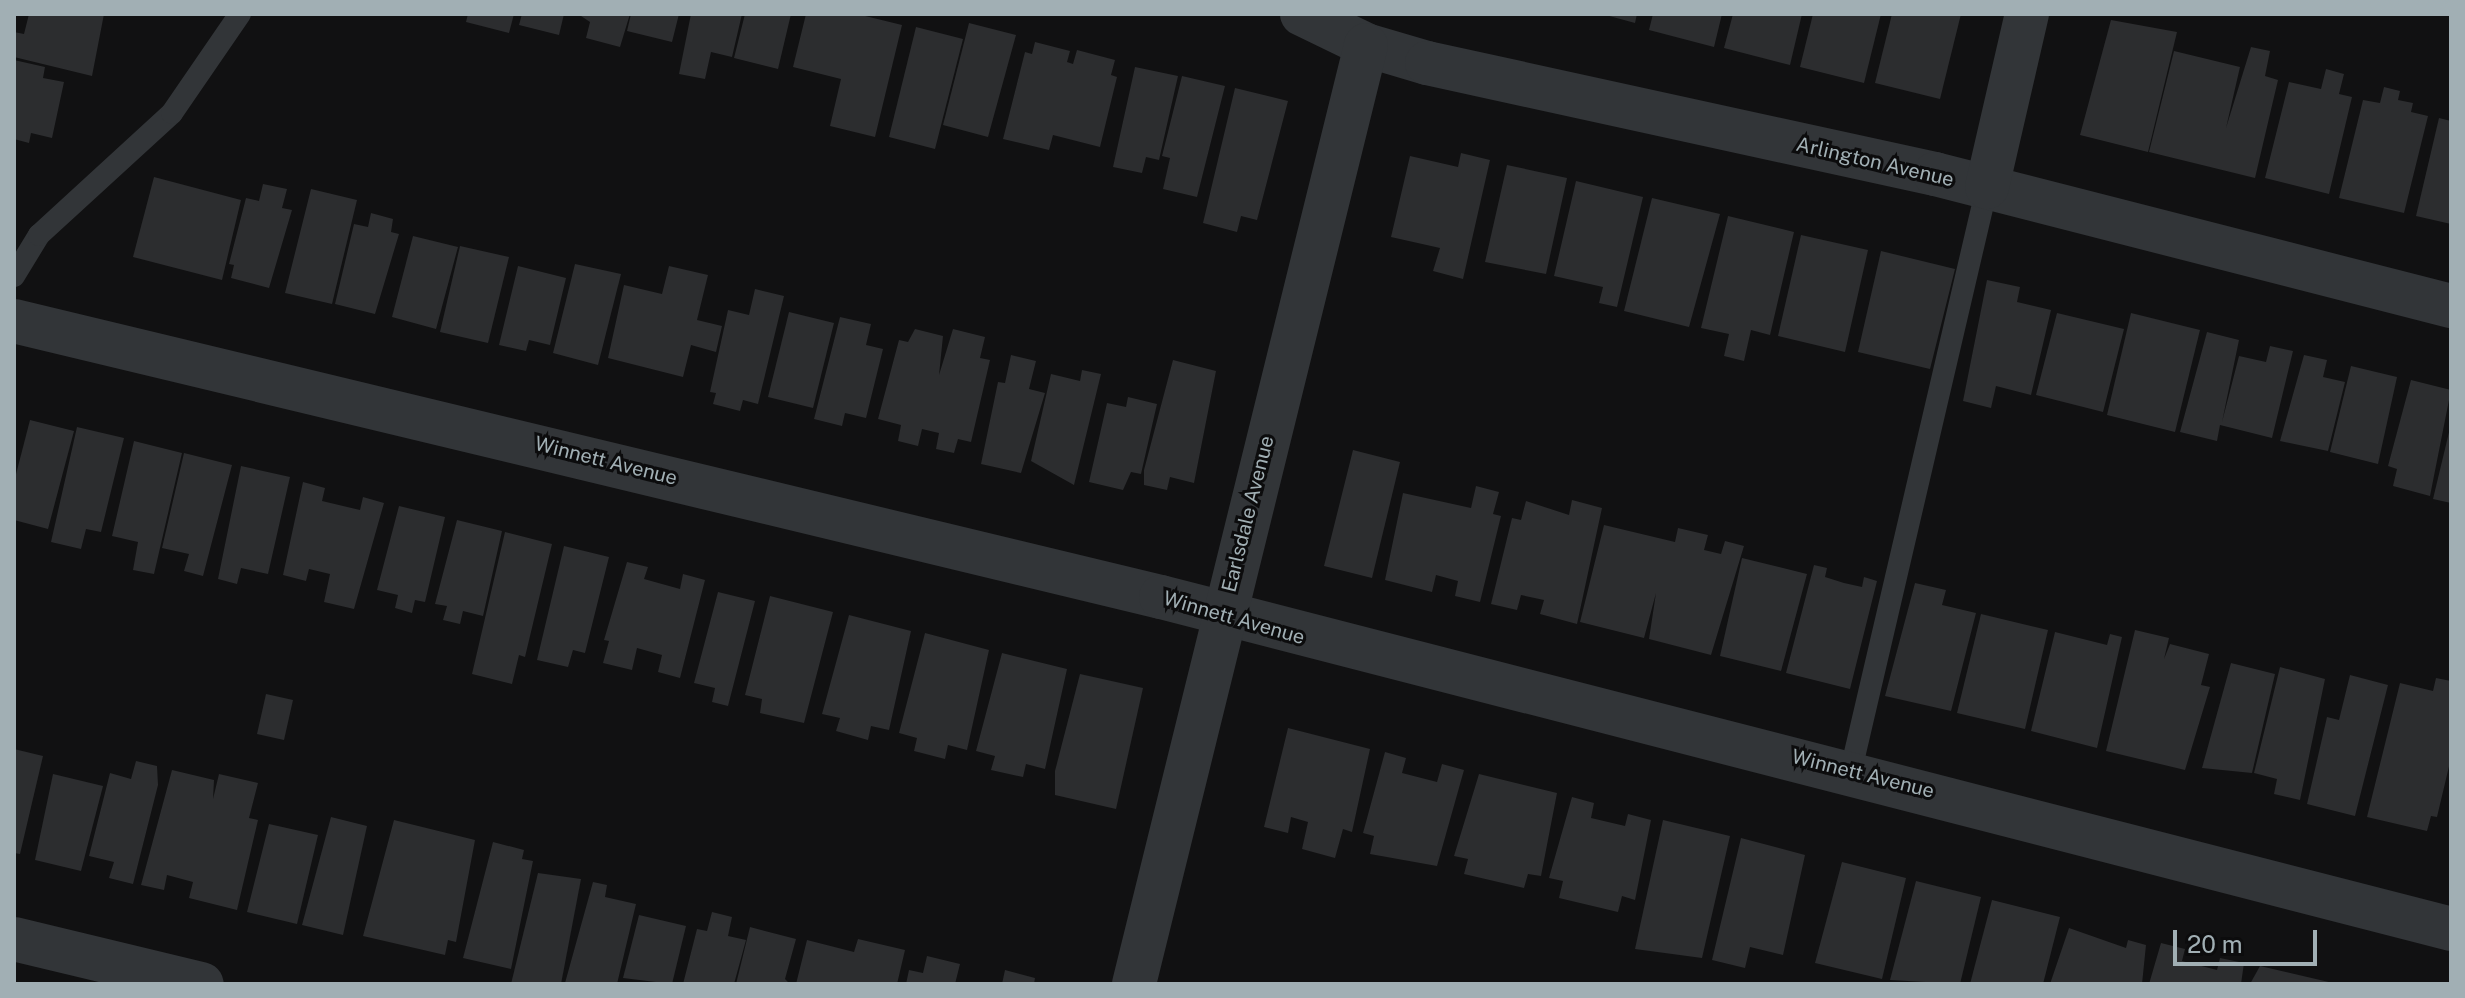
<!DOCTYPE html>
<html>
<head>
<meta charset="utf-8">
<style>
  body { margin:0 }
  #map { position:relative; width:2465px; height:998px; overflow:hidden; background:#111112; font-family:"Public Sans",sans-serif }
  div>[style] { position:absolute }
  .building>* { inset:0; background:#2c2d2f }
  .service>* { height:22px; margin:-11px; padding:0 11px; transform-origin:11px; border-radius:11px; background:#323538 }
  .minor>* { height:44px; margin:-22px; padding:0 22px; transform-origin:22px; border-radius:22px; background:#323538 }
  span { translate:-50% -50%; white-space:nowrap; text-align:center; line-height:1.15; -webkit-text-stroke:6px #0c0c0d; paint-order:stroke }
  .street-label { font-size:20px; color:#a1afb4 }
  .frame { position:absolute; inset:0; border:16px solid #a1afb4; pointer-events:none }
  .scale { position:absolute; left:2173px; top:930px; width:144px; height:36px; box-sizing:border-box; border:4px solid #a1afb4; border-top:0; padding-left:10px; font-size:24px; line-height:28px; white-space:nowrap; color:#a1afb4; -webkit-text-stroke:6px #0c0c0d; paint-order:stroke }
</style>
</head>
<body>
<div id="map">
  <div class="building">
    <div style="clip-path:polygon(29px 14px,104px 14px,92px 76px,14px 57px,14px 32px,24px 34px)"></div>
    <div style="clip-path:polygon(468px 14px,514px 14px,509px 33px,466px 22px)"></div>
    <div style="clip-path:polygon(522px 14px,564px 14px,559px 35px,519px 25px)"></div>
    <div style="clip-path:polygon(578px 14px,630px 14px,620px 47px,586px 38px,590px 22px)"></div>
    <div style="clip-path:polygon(631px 14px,679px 14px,672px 42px,627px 31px)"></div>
    <div style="clip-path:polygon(691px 14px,742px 14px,732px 57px,711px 52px,705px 79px,679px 74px)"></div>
    <div style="clip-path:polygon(745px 14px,791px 14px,778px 69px,734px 58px)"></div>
    <div style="clip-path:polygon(806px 14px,857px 14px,902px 25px,875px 137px,830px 126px,841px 79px,793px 67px)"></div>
    <div style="clip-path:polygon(1602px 14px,1637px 14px,1635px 23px)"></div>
    <div style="clip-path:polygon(1653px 14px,1722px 14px,1714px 47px,1649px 30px)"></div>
    <div style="clip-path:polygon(1733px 14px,1802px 14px,1790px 65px,1724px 48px)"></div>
    <div style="clip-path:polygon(1813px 14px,1881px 14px,1864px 83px,1800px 67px)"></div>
    <div style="clip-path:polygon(1892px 14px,1961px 14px,1940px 99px,1875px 83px)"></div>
    <div style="clip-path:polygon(2111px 20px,2177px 32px,2148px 152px,2080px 135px)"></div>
    <div style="clip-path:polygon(969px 23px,1016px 35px,988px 137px,943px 125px)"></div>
    <div style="clip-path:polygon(916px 27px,963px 39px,935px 149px,889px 137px)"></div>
    <div style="clip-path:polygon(1035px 42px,1070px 51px,1067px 62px,1073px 64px,1077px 50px,1115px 60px,1111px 75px,1117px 77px,1100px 147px,1053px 135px,1049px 150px,1003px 139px,1025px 52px,1032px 54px)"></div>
    <div style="clip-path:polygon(2251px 47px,2270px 51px,2265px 76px,2278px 80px,2255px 178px,2149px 152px,2174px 51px,2240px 67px,2226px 128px)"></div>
    <div style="clip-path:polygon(14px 60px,45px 67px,43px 78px,64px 82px,52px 138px,31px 133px,29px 143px,14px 139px)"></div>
    <div style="clip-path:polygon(1135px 67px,1178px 76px,1159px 160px,1146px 157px,1142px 173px,1113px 167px)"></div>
    <div style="clip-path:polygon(2326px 69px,2344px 74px,2339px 94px,2352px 97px,2329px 194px,2265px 178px,2289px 82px,2321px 89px)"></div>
    <div style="clip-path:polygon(1182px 76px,1225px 86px,1197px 197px,1163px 189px,1170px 158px,1162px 156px)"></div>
    <div style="clip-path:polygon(2384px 87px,2400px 91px,2398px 100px,2413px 103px,2411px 112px,2428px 116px,2404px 213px,2339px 198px,2363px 100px,2380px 103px)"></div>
    <div style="clip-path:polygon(1235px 88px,1288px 101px,1257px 220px,1241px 216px,1237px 232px,1203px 223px)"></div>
    <div style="clip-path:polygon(2439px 118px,2451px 121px,2451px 224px,2416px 216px)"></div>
    <div style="clip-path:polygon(1461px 153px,1490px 160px,1463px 279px,1433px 271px,1440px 248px,1391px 237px,1410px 156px,1458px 167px)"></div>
    <div style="clip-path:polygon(1507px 165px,1567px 178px,1546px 274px,1485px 262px)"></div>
    <div style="clip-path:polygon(154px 177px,241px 200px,222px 280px,133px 257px)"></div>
    <div style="clip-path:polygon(1576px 181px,1643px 197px,1617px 307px,1599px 303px,1603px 287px,1554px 276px)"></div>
    <div style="clip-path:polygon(263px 184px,287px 189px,282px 208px,292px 210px,269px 288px,231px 278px,234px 265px,229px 264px,246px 198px,259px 201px)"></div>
    <div style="clip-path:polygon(311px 189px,357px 200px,332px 304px,285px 293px)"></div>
    <div style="clip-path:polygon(1652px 198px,1720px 214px,1689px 327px,1624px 311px)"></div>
    <div style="clip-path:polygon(371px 213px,393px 219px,391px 232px,399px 234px,375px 314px,335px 304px,354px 224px,368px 227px)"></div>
    <div style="clip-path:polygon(1728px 216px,1794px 232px,1770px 335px,1751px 330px,1744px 361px,1724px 356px,1729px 334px,1701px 328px)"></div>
    <div style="clip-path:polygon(1801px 235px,1868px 250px,1845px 352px,1778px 336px)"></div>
    <div style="clip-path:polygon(413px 236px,458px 247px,436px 329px,392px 317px)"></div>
    <div style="clip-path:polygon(460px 246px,509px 257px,488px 343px,440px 332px)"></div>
    <div style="clip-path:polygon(1881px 251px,1955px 269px,1930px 369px,1858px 352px)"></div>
    <div style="clip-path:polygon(575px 264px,621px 274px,598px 365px,553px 353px)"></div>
    <div style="clip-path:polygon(518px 266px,566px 278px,550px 345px,529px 340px,526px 351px,499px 345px)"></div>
    <div style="clip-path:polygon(669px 266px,708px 275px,697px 320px,722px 326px,716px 352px,691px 345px,683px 377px,608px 358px,624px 285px,662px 294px)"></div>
    <div style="clip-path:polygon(1987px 280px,2020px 287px,2017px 302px,2051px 310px,2031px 395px,1996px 386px,1991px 408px,1963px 401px)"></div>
    <div style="clip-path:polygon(755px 289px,784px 296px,758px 404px,743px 400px,740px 411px,713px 404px,716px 393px,710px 392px,728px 310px,749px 315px)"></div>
    <div style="clip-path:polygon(789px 312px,834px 323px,813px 408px,768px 397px)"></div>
    <div style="clip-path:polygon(2057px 313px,2124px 329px,2103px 412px,2036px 395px)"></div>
    <div style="clip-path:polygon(2131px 313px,2200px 330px,2175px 432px,2107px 415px)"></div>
    <div style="clip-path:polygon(840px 317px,871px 324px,866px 345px,883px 349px,866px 418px,845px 413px,842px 426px,814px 419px)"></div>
    <div style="clip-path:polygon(915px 329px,943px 336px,939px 375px,953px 329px,985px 337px,980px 358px,990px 360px,971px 442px,958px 439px,954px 453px,936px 449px,939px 433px,922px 429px,918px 446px,898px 441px,901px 425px,878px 419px,899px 340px,908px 342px)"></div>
    <div style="clip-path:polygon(2207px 332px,2239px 340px,2222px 422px,2239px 356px,2266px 362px,2270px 346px,2293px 351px,2272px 438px,2220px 425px,2217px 441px,2180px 432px)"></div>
    <div style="clip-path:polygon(1011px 355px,1036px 361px,1029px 389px,1045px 393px,1021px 473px,981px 464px,998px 382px,1005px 383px)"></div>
    <div style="clip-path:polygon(2304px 355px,2327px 360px,2323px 377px,2345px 382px,2328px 451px,2280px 441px)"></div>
    <div style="clip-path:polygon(1173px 360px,1216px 371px,1194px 483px,1170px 477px,1167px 490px,1144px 485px,1144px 470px)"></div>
    <div style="clip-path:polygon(2351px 366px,2397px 377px,2378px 464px,2330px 452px)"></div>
    <div style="clip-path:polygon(1082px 370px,1101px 374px,1074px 485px,1031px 461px,1051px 374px,1080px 381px)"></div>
    <div style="clip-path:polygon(2411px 380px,2451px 390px,2430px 496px,2393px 486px,2397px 469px,2388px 466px)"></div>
    <div style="clip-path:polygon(1128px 397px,1157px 404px,1141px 474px,1131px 472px,1123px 490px,1089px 482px,1107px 403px,1126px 407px)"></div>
    <div style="clip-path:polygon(30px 420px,74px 431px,48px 529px,14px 520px,14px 482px)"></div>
    <div style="clip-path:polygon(77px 427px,124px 438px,101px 532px,86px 529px,81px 549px,51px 542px)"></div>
    <div style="clip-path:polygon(2450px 428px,2451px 428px,2451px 503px,2433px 499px)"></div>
    <div style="clip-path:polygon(134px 441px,182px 453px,154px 574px,133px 570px,138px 542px,112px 536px)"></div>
    <div style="clip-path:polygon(1353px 450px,1400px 462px,1372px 578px,1324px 566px)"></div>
    <div style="clip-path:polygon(184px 453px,232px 465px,203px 576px,184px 571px,189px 554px,162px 548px)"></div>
    <div style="clip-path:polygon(241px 466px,290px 477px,268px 574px,241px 568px,237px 584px,218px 579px)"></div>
    <div style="clip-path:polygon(303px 482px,325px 488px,322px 501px,360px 510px,363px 497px,384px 503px,354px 609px,324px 602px,330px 574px,309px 569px,306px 581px,283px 575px)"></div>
    <div style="clip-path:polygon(1476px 486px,1499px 492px,1493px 514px,1501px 516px,1480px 602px,1455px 596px,1458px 581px,1436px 575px,1432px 592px,1385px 580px,1403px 493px,1471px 508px)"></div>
    <div style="clip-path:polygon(1572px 500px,1602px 508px,1577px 624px,1540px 614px,1544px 600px,1521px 595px,1517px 610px,1491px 604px,1512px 518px,1521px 520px,1526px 501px,1569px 515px)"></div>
    <div style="clip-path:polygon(399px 506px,445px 517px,425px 602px,415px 600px,412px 613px,395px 608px,398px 595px,377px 590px)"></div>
    <div style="clip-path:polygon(457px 520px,502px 531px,483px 616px,463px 611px,460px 624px,443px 620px,447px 606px,435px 604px)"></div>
    <div style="clip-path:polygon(1604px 525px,1675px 542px,1678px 528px,1708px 535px,1704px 550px,1721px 554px,1725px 541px,1744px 546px,1711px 655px,1649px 639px,1656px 593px,1644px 638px,1580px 622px)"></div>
    <div style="clip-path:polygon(505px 532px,552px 544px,525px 657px,519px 655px,512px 684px,472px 674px)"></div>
    <div style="clip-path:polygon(564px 546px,609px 557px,585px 653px,573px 650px,568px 667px,537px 660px)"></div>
    <div style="clip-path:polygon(1742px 558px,1807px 574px,1781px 671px,1720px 656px)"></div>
    <div style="clip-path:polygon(627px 562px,648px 567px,644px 579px,680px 589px,683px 574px,705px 580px,680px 678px,658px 672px,662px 655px,637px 648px,632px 670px,603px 663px,609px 641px,604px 640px)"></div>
    <div style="clip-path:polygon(1814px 565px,1827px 568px,1825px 577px,1844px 583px,1862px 587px,1864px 577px,1877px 581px,1850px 689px,1786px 673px)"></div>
    <div style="clip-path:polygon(1915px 583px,1946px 590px,1942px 605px,1976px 613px,1951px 711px,1885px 696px)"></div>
    <div style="clip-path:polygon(718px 592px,755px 601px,728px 706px,712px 702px,715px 688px,694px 683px)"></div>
    <div style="clip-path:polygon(770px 596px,833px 612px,804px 723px,760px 713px,762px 699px,745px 695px)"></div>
    <div style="clip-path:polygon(1981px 614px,2048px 630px,2025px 729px,1957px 713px)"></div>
    <div style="clip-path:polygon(849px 615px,911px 631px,889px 730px,871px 726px,868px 740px,836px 731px,840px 718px,822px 714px)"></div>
    <div style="clip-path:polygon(2135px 630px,2169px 638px,2164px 659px,2170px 644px,2209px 654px,2201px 685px,2210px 687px,2185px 770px,2106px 751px)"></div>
    <div style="clip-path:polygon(2055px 632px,2107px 645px,2110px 634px,2122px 637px,2097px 748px,2031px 731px)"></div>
    <div style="clip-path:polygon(925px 633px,989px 650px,967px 750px,948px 745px,945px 759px,914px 751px,917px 738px,899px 733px)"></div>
    <div style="clip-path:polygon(1002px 653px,1067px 669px,1045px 769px,1026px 764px,1023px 777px,991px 770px,995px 756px,976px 751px)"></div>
    <div style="clip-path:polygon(2231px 663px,2275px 674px,2252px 773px,2202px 768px)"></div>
    <div style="clip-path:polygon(2280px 667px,2325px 679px,2300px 800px,2274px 794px,2277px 779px,2254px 773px)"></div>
    <div style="clip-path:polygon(1080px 674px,1143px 688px,1116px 809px,1055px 795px,1055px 771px)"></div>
    <div style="clip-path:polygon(2350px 675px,2388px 685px,2355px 816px,2307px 804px,2327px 717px,2339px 720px)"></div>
    <div style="clip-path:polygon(2436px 678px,2451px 681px,2451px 758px,2437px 817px,2431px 816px,2427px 831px,2367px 817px,2400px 683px,2433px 691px)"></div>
    <div style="clip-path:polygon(266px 694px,293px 700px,284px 740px,257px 734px)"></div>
    <div style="clip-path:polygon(1288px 728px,1370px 749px,1352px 832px,1343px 829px,1335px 858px,1302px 849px,1308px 822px,1291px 817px,1288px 833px,1264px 827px)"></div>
    <div style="clip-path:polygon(14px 749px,43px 756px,20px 854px,14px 853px)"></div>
    <div style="clip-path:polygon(1385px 752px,1406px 758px,1402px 773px,1437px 782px,1442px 764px,1464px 770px,1437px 866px,1370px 854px,1374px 836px,1363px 833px)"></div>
    <div style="clip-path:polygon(136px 761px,157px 766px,158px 785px,133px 884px,109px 878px,114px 862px,89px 856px,110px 773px,131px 779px)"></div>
    <div style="clip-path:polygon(172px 770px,214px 780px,213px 799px,219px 774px,258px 783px,249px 818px,258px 820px,237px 910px,189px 898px,193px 882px,167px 875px,164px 890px,141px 885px)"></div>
    <div style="clip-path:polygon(53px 774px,103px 786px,81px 871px,35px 860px)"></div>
    <div style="clip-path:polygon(1479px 774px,1557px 793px,1541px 876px,1528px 874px,1524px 888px,1464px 874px,1468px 859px,1454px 856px)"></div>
    <div style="clip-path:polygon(1572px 797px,1594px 803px,1591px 818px,1625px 826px,1628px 814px,1651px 820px,1635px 900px,1622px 896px,1618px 912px,1559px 898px,1563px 881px,1549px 878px)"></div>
    <div style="clip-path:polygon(331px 817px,367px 826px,343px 935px,302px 925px)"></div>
    <div style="clip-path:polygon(394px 820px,475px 840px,456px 942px,448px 940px,445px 955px,363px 936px)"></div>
    <div style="clip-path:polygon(1663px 820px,1730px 836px,1702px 958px,1635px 949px)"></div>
    <div style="clip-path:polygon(269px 824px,318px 835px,297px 924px,247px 912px)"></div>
    <div style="clip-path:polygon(1741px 838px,1805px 855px,1783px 955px,1750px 947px,1745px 968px,1712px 960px)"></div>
    <div style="clip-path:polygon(493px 842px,524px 850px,522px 859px,533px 861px,511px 969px,463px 958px)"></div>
    <div style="clip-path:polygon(1842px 862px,1906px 878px,1882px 979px,1815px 963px)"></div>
    <div style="clip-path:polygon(538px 873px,581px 879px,561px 984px,511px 984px)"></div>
    <div style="clip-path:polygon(1916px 881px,1981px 897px,1960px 984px,1890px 980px)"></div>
    <div style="clip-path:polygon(593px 882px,607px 885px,605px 897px,636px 904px,617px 984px,565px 983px)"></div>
    <div style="clip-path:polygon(1992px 900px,2060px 917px,2043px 984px,1970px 984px)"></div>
    <div style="clip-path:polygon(712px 912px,732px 917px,728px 936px,746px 940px,734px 984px,683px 984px,697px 929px,707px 931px)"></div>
    <div style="clip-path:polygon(639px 915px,686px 926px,672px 984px,623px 978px)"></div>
    <div style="clip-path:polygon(750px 927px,796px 939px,785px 979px,790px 984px,736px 984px)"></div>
    <div style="clip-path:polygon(2069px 928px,2126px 948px,2128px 940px,2146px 945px,2142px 984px,2050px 984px)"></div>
    <div style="clip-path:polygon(858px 939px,905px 950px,897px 984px,796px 984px,807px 940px,854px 952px)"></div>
    <div style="clip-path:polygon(2161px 943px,2185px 949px,2182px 961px,2217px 970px,2220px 958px,2244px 963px,2241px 984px,2149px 984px)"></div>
    <div style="clip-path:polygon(927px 956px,960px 964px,955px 984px,906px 984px,909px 970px,923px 973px)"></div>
    <div style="clip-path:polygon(2260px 966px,2333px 983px,2333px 984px,2250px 984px)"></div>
    <div style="clip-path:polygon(1005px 970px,1035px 978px,1034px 984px,1002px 984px)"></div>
  </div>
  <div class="service">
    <div style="left:14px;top:276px;width:48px;rotate:-58.6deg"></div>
    <div style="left:39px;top:235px;width:180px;rotate:-42.5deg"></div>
    <div style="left:172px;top:113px;width:120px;rotate:-55.5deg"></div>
    <div style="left:1851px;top:770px;width:599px;rotate:-76.87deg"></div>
  </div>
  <div class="minor">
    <div style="left:1302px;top:14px;width:71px;rotate:25.8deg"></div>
    <div style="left:1366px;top:45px;width:64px;rotate:16.4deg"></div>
    <div style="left:1427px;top:63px;width:520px;rotate:12.33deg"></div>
    <div style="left:1935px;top:174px;width:533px;rotate:14.35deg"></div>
    <div style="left:1987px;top:187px;width:178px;rotate:-77deg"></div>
    <div style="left:14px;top:321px;width:1180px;rotate:13.53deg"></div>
    <div style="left:1161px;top:597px;width:1332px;rotate:14.43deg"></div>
    <div style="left:14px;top:939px;width:193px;rotate:13.5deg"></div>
    <div style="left:1134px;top:984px;width:967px;rotate:-76.12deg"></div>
  </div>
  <div class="street-label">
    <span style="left:1875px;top:162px;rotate:13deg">Arlington Avenue</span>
    <span style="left:606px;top:461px;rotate:14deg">Winnett Avenue</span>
    <span style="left:1248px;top:514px;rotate:-76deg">Earlsdale Avenue</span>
    <span style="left:1234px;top:618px;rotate:16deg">Winnett Avenue</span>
    <span style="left:1863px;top:774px;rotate:14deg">Winnett Avenue</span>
  </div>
  <div class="frame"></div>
  <div class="scale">20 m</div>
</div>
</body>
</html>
